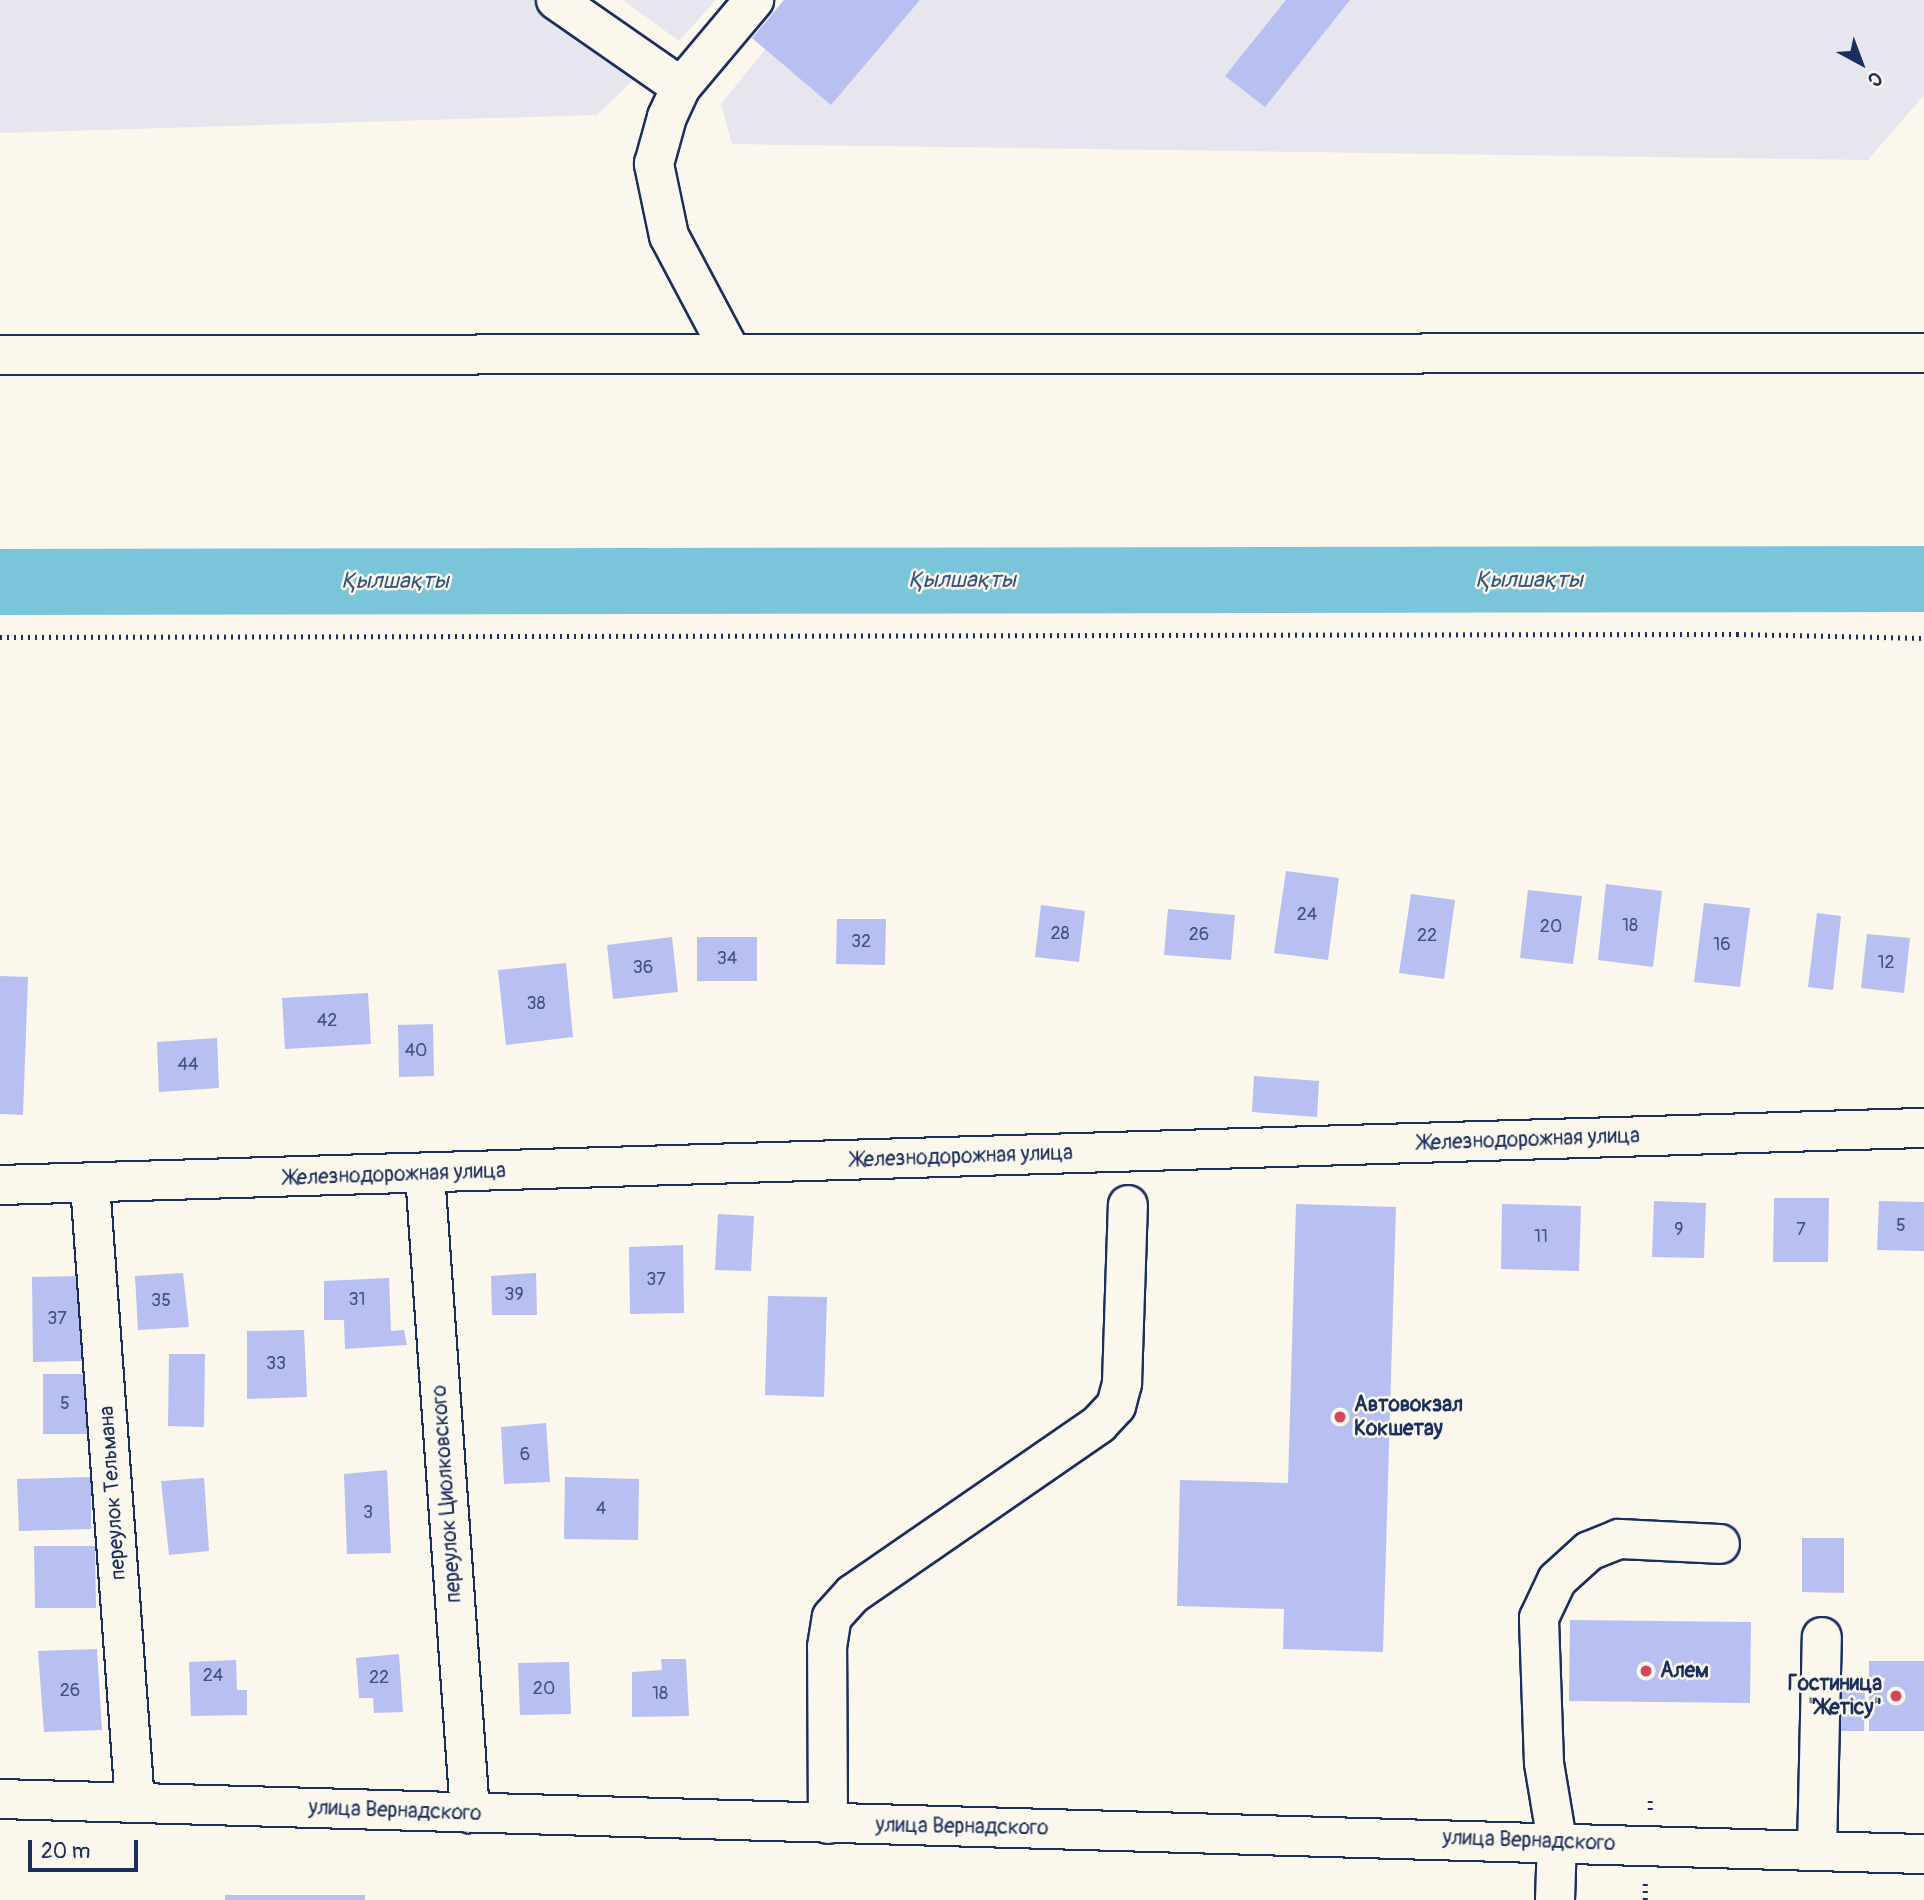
<!DOCTYPE html>
<html>
<head>
<meta charset="utf-8">
<style>
  body { margin:0 }
  #map { position:relative; width:1924px; height:1900px; overflow:hidden; background:#fbf7ec; font-family:Pangolin,sans-serif }
  div>[style] { position:absolute }
  .built>* { inset:0; background:#e7e6ee }
  .river>* { height:66px; margin:-33px; padding:0 33px; transform-origin:33px; border-radius:33px; background:#7ac5da }
  .building>* { inset:0; background:#b8bff1 }
  .path>* { height:4.5px; margin-top:-2.25px; transform-origin:0; background:repeating-linear-gradient(90deg,#1b2f5e 0 2px,transparent 0 7px) }
  .roads { filter:drop-shadow(2px 0 #1b2f5e) drop-shadow(-2px 0 #1b2f5e) drop-shadow(0 2px #1b2f5e) drop-shadow(0 -2px #1b2f5e) }
  .minor>* { height:38px; margin:-19px; padding:0 19px; transform-origin:19px; border-radius:19px; background:#fbf7ec }
  .dots>* { width:19px; height:19px; translate:-50% -50%; box-sizing:border-box; border:4px solid #fbf7ec; border-radius:50% }
  span { translate:-50% -50%; white-space:nowrap; text-align:center; line-height:1.15; -webkit-text-stroke:5px #fbf7ec; paint-order:stroke }
  .number-label { font-size:18px; color:#425383 }
  .number-label span { -webkit-text-stroke-width:0 }
  .street-label { font-size:21px; color:#1b2f5e }
  .poi-label { font-size:21px; color:#1b2f5e; font-weight:700 }
  .left { translate:0 -50%; text-align:left }
  .right { translate:-100% -50%; text-align:right }
  .water-label { font-size:23px; color:#33547d; font-style:italic }
  .north { position:absolute; left:1826px; top:28px; width:70px; height:70px; -webkit-text-stroke:5px #fbf7ec; paint-order:stroke; rotate:139deg; font-size:19px; font-weight:700; line-height:28px; text-align:center; color:#1b2f5e }
  .north::after { content:''; display:block; margin:auto; width:24px; height:32px; background:#1b2f5e; clip-path:polygon(50% 0,100% 100%,50% 72%,0 100%) }
  .scale { position:absolute; left:28px; top:1840px; width:110px; height:32px; box-sizing:border-box; border:4px solid #1b2f5e; border-top:0; padding-left:9px; font-size:21px; line-height:24px; white-space:nowrap; color:#1b2f5e; -webkit-text-stroke:5px #fbf7ec; paint-order:stroke }
</style>
</head>
<body>
<div id="map">
  <div class="built">
    <div style="clip-path:polygon(0 0,583px 0,659px 55px,597px 115px,0 133px)"></div>
    <div style="clip-path:polygon(623px 0,716px 0,679px 41px)"></div>
    <div style="clip-path:polygon(805px 0,1924px 0,1924px 95px,1868px 160px,732px 144px,721px 104px)"></div>
  </div>
  <div class="river">
    <div style="left:0;top:582px;width:1924px;rotate:-0.09deg"></div>
  </div>
  <div class="building">
    <div style="clip-path:polygon(784px 0,920px 0,831px 105px,752px 38px)"></div>
    <div style="clip-path:polygon(1286px 0,1350px 0,1265px 107px,1225px 76px)"></div>
    <div style="clip-path:polygon(1286px 871px,1339px 878px,1328px 960px,1274px 953px)"></div>
    <div style="clip-path:polygon(1606px 884px,1662px 891px,1653px 967px,1598px 960px)"></div>
    <div style="clip-path:polygon(1528px 890px,1582px 896px,1573px 964px,1520px 958px)"></div>
    <div style="clip-path:polygon(1411px 894px,1455px 900px,1444px 979px,1399px 973px)"></div>
    <div style="clip-path:polygon(1704px 903px,1750px 908px,1740px 987px,1694px 982px)"></div>
    <div style="clip-path:polygon(1041px 905px,1085px 911px,1079px 962px,1035px 957px)"></div>
    <div style="clip-path:polygon(1168px 909px,1235px 915px,1231px 960px,1164px 955px)"></div>
    <div style="clip-path:polygon(1817px 913px,1841px 916px,1833px 990px,1808px 987px)"></div>
    <div style="clip-path:polygon(837px 919px,886px 919px,885px 965px,836px 964px)"></div>
    <div style="clip-path:polygon(1867px 934px,1910px 938px,1904px 993px,1861px 988px)"></div>
    <div style="clip-path:polygon(672px 937px,678px 992px,613px 999px,607px 945px)"></div>
    <div style="clip-path:polygon(697px 937px,757px 937px,757px 981px,697px 981px)"></div>
    <div style="clip-path:polygon(566px 963px,573px 1037px,506px 1045px,498px 970px)"></div>
    <div style="clip-path:polygon(0 976px,28px 977px,23px 1115px,0 1114px)"></div>
    <div style="clip-path:polygon(368px 993px,371px 1044px,285px 1049px,282px 998px)"></div>
    <div style="clip-path:polygon(433px 1024px,434px 1076px,399px 1077px,398px 1025px)"></div>
    <div style="clip-path:polygon(217px 1038px,219px 1088px,159px 1092px,157px 1042px)"></div>
    <div style="clip-path:polygon(1254px 1076px,1319px 1081px,1317px 1117px,1252px 1112px)"></div>
    <div style="clip-path:polygon(1774px 1198px,1829px 1198px,1828px 1262px,1773px 1262px)"></div>
    <div style="clip-path:polygon(1654px 1201px,1706px 1203px,1704px 1258px,1652px 1257px)"></div>
    <div style="clip-path:polygon(1879px 1201px,1924px 1202px,1924px 1251px,1877px 1250px)"></div>
    <div style="clip-path:polygon(1296px 1204px,1396px 1207px,1383px 1652px,1283px 1649px,1284px 1609px,1177px 1606px,1180px 1480px,1288px 1483px)"></div>
    <div style="clip-path:polygon(1502px 1204px,1581px 1206px,1579px 1271px,1501px 1269px)"></div>
    <div style="clip-path:polygon(718px 1214px,754px 1216px,751px 1271px,715px 1270px)"></div>
    <div style="clip-path:polygon(683px 1245px,684px 1313px,630px 1314px,629px 1247px)"></div>
    <div style="clip-path:polygon(183px 1273px,189px 1327px,138px 1330px,135px 1276px)"></div>
    <div style="clip-path:polygon(536px 1273px,537px 1315px,492px 1315px,491px 1276px)"></div>
    <div style="clip-path:polygon(81px 1276px,83px 1361px,33px 1362px,32px 1277px)"></div>
    <div style="clip-path:polygon(389px 1278px,391px 1331px,404px 1330px,407px 1345px,345px 1349px,344px 1320px,324px 1320px,324px 1281px)"></div>
    <div style="clip-path:polygon(768px 1296px,827px 1297px,824px 1397px,765px 1395px)"></div>
    <div style="clip-path:polygon(304px 1330px,307px 1397px,247px 1399px,247px 1331px)"></div>
    <div style="clip-path:polygon(169px 1354px,205px 1354px,204px 1427px,168px 1426px)"></div>
    <div style="clip-path:polygon(43px 1374px,87px 1374px,87px 1434px,43px 1434px)"></div>
    <div style="clip-path:polygon(546px 1423px,550px 1482px,504px 1484px,501px 1427px)"></div>
    <div style="clip-path:polygon(387px 1470px,391px 1553px,347px 1554px,344px 1474px)"></div>
    <div style="clip-path:polygon(91px 1477px,91px 1529px,19px 1531px,17px 1479px)"></div>
    <div style="clip-path:polygon(565px 1477px,639px 1479px,638px 1540px,564px 1539px)"></div>
    <div style="clip-path:polygon(204px 1478px,209px 1551px,169px 1555px,161px 1481px)"></div>
    <div style="clip-path:polygon(1802px 1538px,1844px 1538px,1844px 1593px,1802px 1592px)"></div>
    <div style="clip-path:polygon(34px 1546px,95px 1546px,96px 1608px,35px 1608px)"></div>
    <div style="clip-path:polygon(1570px 1620px,1751px 1622px,1750px 1703px,1569px 1701px)"></div>
    <div style="clip-path:polygon(97px 1649px,102px 1730px,44px 1732px,38px 1651px)"></div>
    <div style="clip-path:polygon(399px 1654px,403px 1712px,374px 1713px,373px 1698px,359px 1698px,356px 1658px)"></div>
    <div style="clip-path:polygon(661px 1659px,686px 1659px,689px 1716px,632px 1717px,632px 1672px,662px 1670px)"></div>
    <div style="clip-path:polygon(236px 1660px,237px 1690px,247px 1690px,247px 1715px,191px 1716px,189px 1662px)"></div>
    <div style="clip-path:polygon(1869px 1661px,1924px 1661px,1924px 1731px,1869px 1731px)"></div>
    <div style="clip-path:polygon(569px 1662px,571px 1714px,520px 1715px,518px 1663px)"></div>
    <div style="clip-path:polygon(1834px 1688px,1865px 1688px,1864px 1731px,1834px 1731px)"></div>
    <div style="clip-path:polygon(225px 1895px,365px 1895px,365px 1900px,225px 1900px)"></div>
  </div>
  <div class="path">
    <div style="left:0;top:637px;width:1737px;rotate:-0.1deg"></div>
    <div style="left:1737px;top:634px;width:187px;rotate:1.2deg"></div>
    <div style="left:1650px;top:1810px;width:13px;rotate:-90deg"></div>
    <div style="left:1645px;top:1900px;width:19px;rotate:-90deg"></div>
  </div>
  <div class="roads">
    <div class="minor">
      <div style="left:556px;top:0;width:152px;rotate:34.8deg"></div>
      <div style="left:731px;top:353px;width:132px;rotate:-117.9deg"></div>
      <div style="left:669px;top:236px;width:74px;rotate:-101.8deg"></div>
      <div style="left:654px;top:164px;width:49px;rotate:-74.5deg"></div>
      <div style="left:667px;top:117px;width:33px;rotate:-65deg"></div>
      <div style="left:681px;top:87px;width:114px;rotate:-50deg"></div>
      <div style="left:0;top:355px;width:1924px;rotate:-0.06deg"></div>
      <div style="left:425px;top:1174px;width:641px;rotate:85.97deg"></div>
      <div style="left:90px;top:1184px;width:620px;rotate:85.84deg"></div>
      <div style="left:0;top:1185px;width:1925px;rotate:-1.7deg"></div>
      <div style="left:0;top:1799px;width:1925px;rotate:1.64deg"></div>
      <div style="left:828px;top:1824px;width:177px;rotate:-90.3deg"></div>
      <div style="left:827px;top:1647px;width:30px;rotate:-81deg"></div>
      <div style="left:832px;top:1617px;width:31px;rotate:-48deg"></div>
      <div style="left:853px;top:1594px;width:299px;rotate:-34.6deg"></div>
      <div style="left:1099px;top:1424px;width:25px;rotate:-47deg"></div>
      <div style="left:1116px;top:1406px;width:24px;rotate:-75deg"></div>
      <div style="left:1122px;top:1383px;width:178px;rotate:-88.1deg"></div>
      <div style="left:1817px;top:1850px;width:213px;rotate:-88.7deg"></div>
      <div style="left:1555px;top:1900px;width:59px;rotate:-88.1deg"></div>
      <div style="left:1557px;top:1841px;width:79px;rotate:-99.5deg"></div>
      <div style="left:1544px;top:1763px;width:145px;rotate:-92deg"></div>
      <div style="left:1539px;top:1618px;width:42px;rotate:-64.7deg"></div>
      <div style="left:1557px;top:1580px;width:43px;rotate:-42.2deg"></div>
      <div style="left:1589px;top:1551px;width:32px;rotate:-22deg"></div>
      <div style="left:1619px;top:1539px;width:101px;rotate:2.8deg"></div>
    </div>
  </div>
  <div class="dots">
    <div style="left:1340px;top:1417px;background:#d1495b"></div>
    <div style="left:1646px;top:1671px;background:#d1495b"></div>
    <div style="left:1896px;top:1696px;background:#d1495b"></div>
  </div>
  <div class="number-label">
    <span style="left:1307px;top:915px">24</span>
    <span style="left:1630px;top:926px">18</span>
    <span style="left:1551px;top:927px">20</span>
    <span style="left:1060px;top:934px">28</span>
    <span style="left:1199px;top:935px">26</span>
    <span style="left:1427px;top:936px">22</span>
    <span style="left:861px;top:942px">32</span>
    <span style="left:1722px;top:945px">16</span>
    <span style="left:727px;top:959px">34</span>
    <span style="left:1886px;top:963px">12</span>
    <span style="left:643px;top:968px">36</span>
    <span style="left:536px;top:1004px">38</span>
    <span style="left:327px;top:1021px">42</span>
    <span style="left:416px;top:1051px">40</span>
    <span style="left:188px;top:1065px">44</span>
    <span style="left:1901px;top:1226px">5</span>
    <span style="left:1679px;top:1230px">9</span>
    <span style="left:1801px;top:1230px">7</span>
    <span style="left:1541px;top:1237px">11</span>
    <span style="left:656px;top:1280px">37</span>
    <span style="left:514px;top:1295px">39</span>
    <span style="left:357px;top:1300px">31</span>
    <span style="left:161px;top:1301px">35</span>
    <span style="left:57px;top:1319px">37</span>
    <span style="left:276px;top:1364px">33</span>
    <span style="left:65px;top:1404px">5</span>
    <span style="left:525px;top:1455px">6</span>
    <span style="left:601px;top:1509px">4</span>
    <span style="left:368px;top:1513px">3</span>
    <span style="left:213px;top:1676px">24</span>
    <span style="left:379px;top:1678px">22</span>
    <span style="left:544px;top:1689px">20</span>
    <span style="left:70px;top:1691px">26</span>
    <span style="left:660px;top:1694px">18</span>
  </div>
  <div class="street-label">
    <span style="left:1529px;top:1140px;rotate:-2deg">Железнодорожная улица</span>
    <span style="left:962px;top:1157px;rotate:-2deg">Железнодорожная улица</span>
    <span style="left:395px;top:1175px;rotate:-2deg">Железнодорожная улица</span>
    <span style="left:113px;top:1493px;rotate:-94deg">переулок Тельмана</span>
    <span style="left:447px;top:1494px;rotate:-94deg">переулок Циолковского</span>
    <span style="left:395px;top:1811px;rotate:2deg">улица Вернадского</span>
    <span style="left:962px;top:1827px;rotate:1deg">улица Вернадского</span>
    <span style="left:1529px;top:1841px;rotate:2deg">улица Вернадского</span>
  </div>
  <div class="poi-label">
    <span class="left" style="left:1354px;top:1417px">Автовокзал<br>Кокшетау</span>
    <span class="left" style="left:1660px;top:1671px">Алем</span>
    <span class="right" style="left:1882px;top:1696px">Гостиница<br>"Жетісу"</span>
  </div>
  <div class="water-label">
    <span style="left:962px;top:580px">Қылшақты</span>
    <span style="left:1529px;top:580px">Қылшақты</span>
    <span style="left:395px;top:581px">Қылшақты</span>
  </div>
  <div class="north">С</div>
  <div class="scale">20 m</div>
</div>
</body>
</html>
